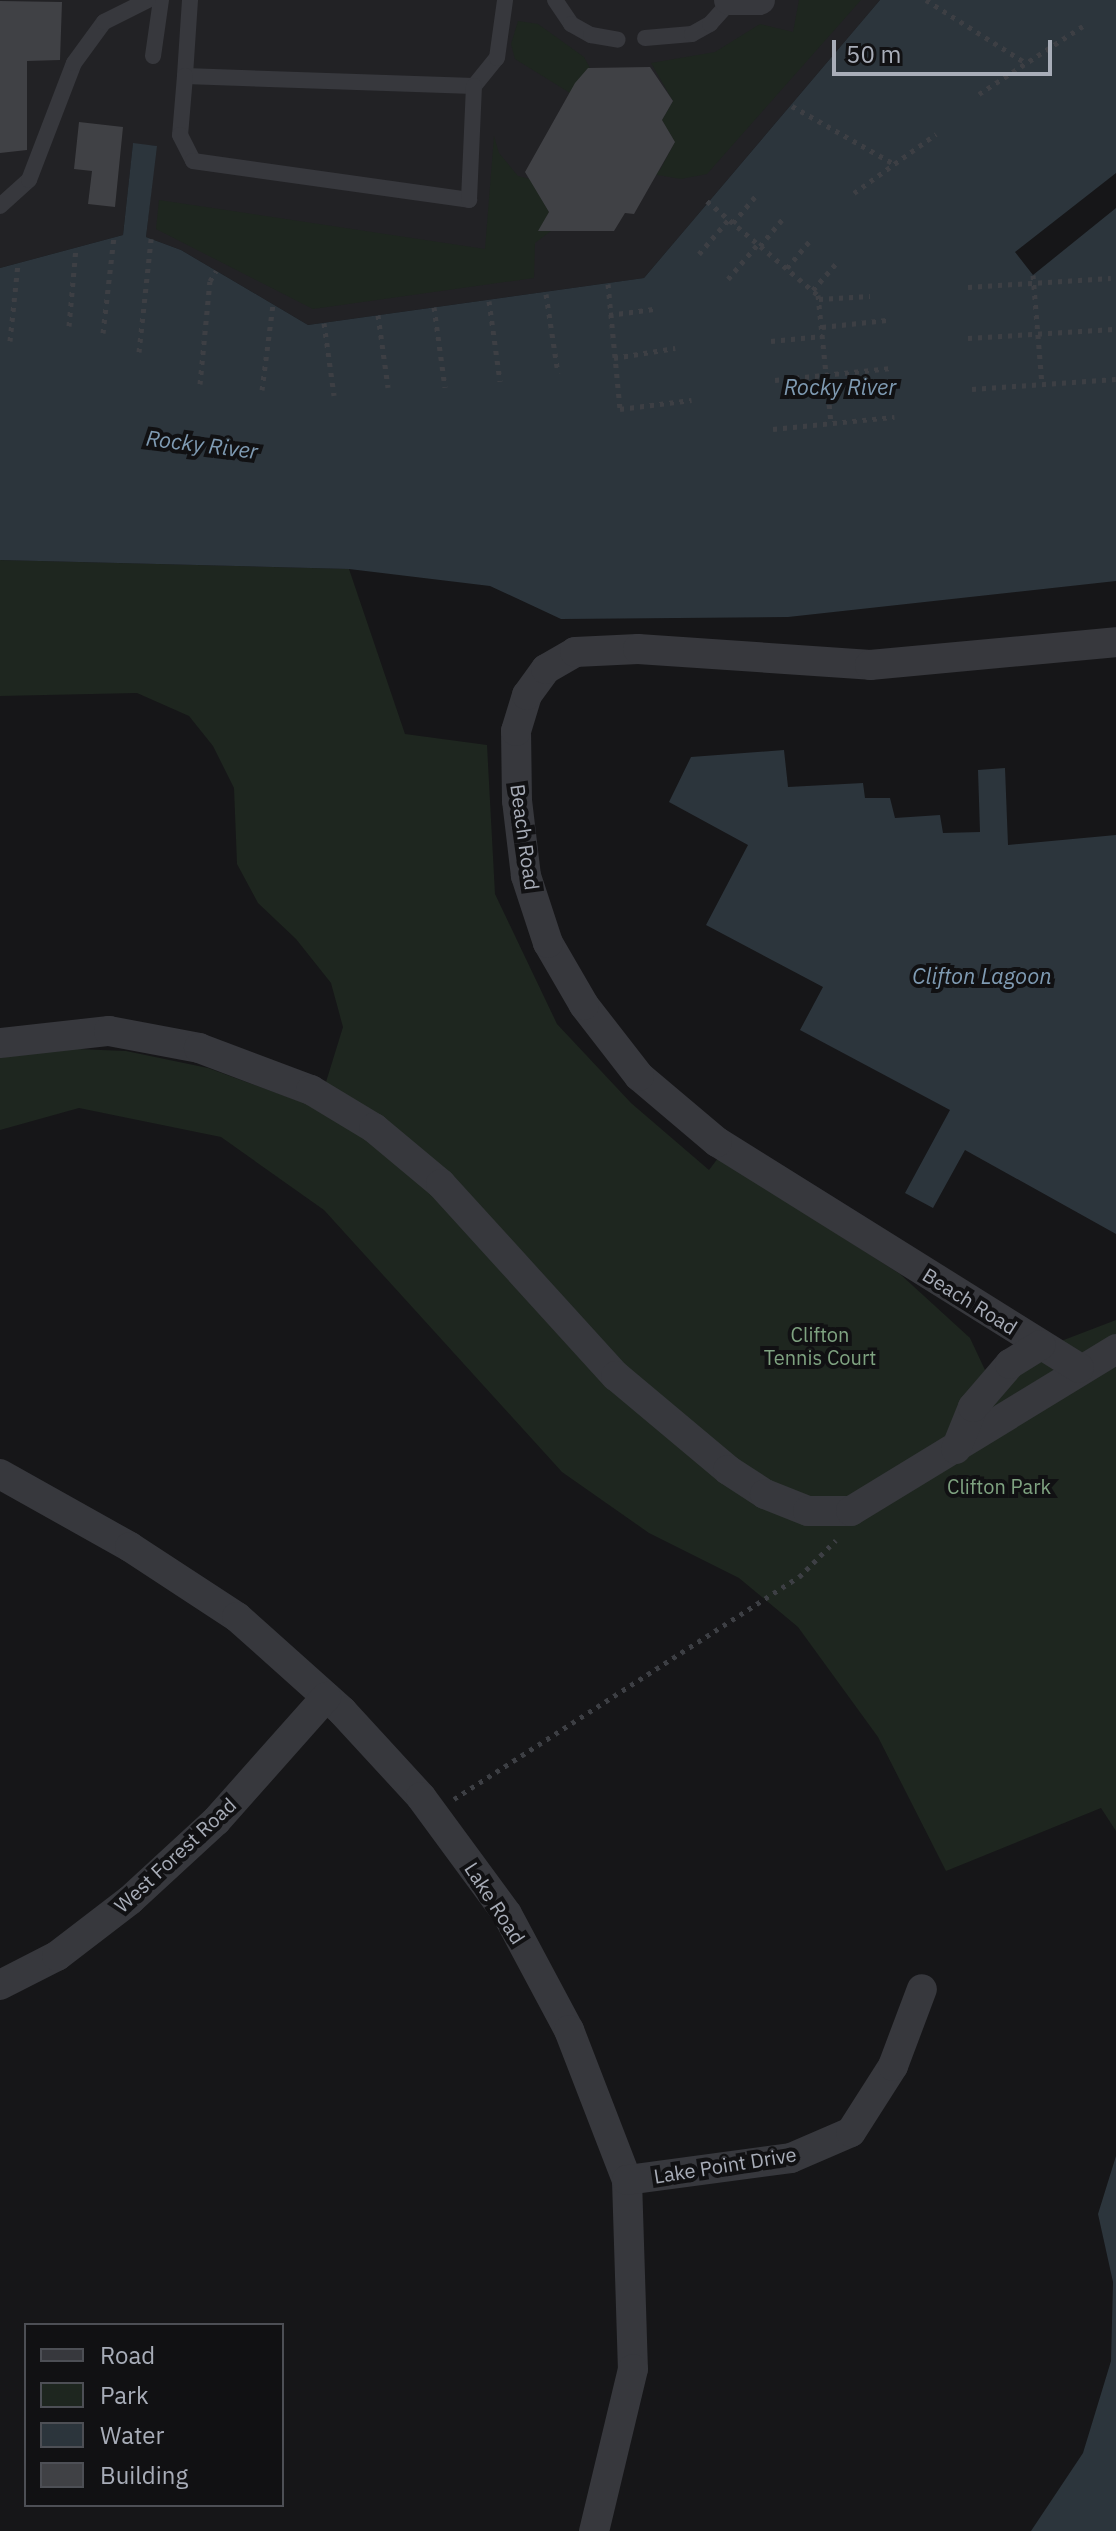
<!DOCTYPE html>
<html>
<head>
<meta charset="utf-8">
<style>
  body { margin:0 }
  #map { position:relative; width:1116px; height:2531px; overflow:hidden; background:#161618; font-family:"IBM Plex Sans",sans-serif }
  div>[style] { position:absolute }
  .built>* { inset:0; background:#222225 }
  .green>* { inset:0; background:#1e261f }
  .water>* { inset:0; background:#2c353c }
  .building>* { inset:0; background:#404145 }
  .path>* { height:5px; margin-top:-2.5px; transform-origin:0; background:repeating-linear-gradient(90deg,#3d3f44 0 4px,transparent 0 10px) }
  .service>* { height:16px; margin:-8px; padding:0 8px; transform-origin:8px; border-radius:8px; background:#37383d }
  .minor>* { height:30px; margin:-15px; padding:0 15px; transform-origin:15px; border-radius:15px; background:#37383d }
  span { translate:-50% -50%; white-space:nowrap; text-align:center; line-height:1.15; -webkit-text-stroke:8px #111113; paint-order:stroke }
  .street-label { font-size:20px; color:#a8adb8 }
  .park-label { font-size:20px; color:#7fa381 }
  .water-label { font-size:22px; color:#7f9bb3; font-style:italic }
  .legend { position:absolute; left:24px; top:2323px; width:260px; height:184px; box-sizing:border-box; background:#111113; border:2px solid #4d4f55; margin:0; padding:10px 14px; list-style:none; font-size:24px; color:#a8adb8 }
  .legend li { display:flex; align-items:center; gap:16px; height:40px }
  .legend b { width:40px; border:2px solid #4d4f55 }
  .scale { position:absolute; left:832px; top:40px; width:220px; height:36px; box-sizing:border-box; border:4px solid #a8adb8; border-top:0; padding-left:10px; font-size:24px; line-height:28px; white-space:nowrap; color:#a8adb8; -webkit-text-stroke:6px #111113; paint-order:stroke }
</style>
</head>
<body>
<div id="map">
  <div class="built">
    <div style="clip-path:polygon(0 0,880px 0,644px 278px,308px 325px,181px 250px,146px 237px,156px 146px,133px 144px,123px 235px,0 268px)"></div>
  </div>
  <div class="green">
    <div style="clip-path:polygon(799px 0,861px 0,707px 174px,681px 179px,652px 174px,660px 170px,675px 142px,662px 120px,673px 101px,651px 63px,715px 52px,760px 24px,793px 32px)"></div>
    <div style="clip-path:polygon(518px 21px,538px 24px,584px 57px,590px 68px,570px 93px,515px 59px,511px 44px)"></div>
    <div style="clip-path:polygon(494px 136px,499px 153px,518px 176px,530px 179px,549px 212px,545px 220px,551px 231px,535px 243px,534px 278px,313px 309px,156px 229px,159px 200px,485px 249px)"></div>
    <div style="clip-path:polygon(0 560px,349px 569px,405px 734px,487px 745px,495px 894px,557px 1024px,631px 1103px,709px 1170px,718px 1158px,900px 1274px,970px 1338px,985px 1370px,1116px 1320px,1116px 1831px,1101px 1808px,946px 1871px,878px 1737px,798px 1627px,739px 1578px,649px 1533px,562px 1472px,324px 1210px,221px 1137px,79px 1108px,0 1130px,0 1058px,53px 1048px,126px 1051px,208px 1068px,318px 1108px,343px 1027px,331px 983px,296px 939px,258px 903px,237px 864px,234px 788px,213px 746px,189px 716px,137px 693px,0 696px)"></div>
  </div>
  <div class="water">
    <div style="clip-path:polygon(880px 0,1116px 0,1116px 173px,1015px 252px,1033px 275px,1116px 208px,1116px 581px,788px 617px,561px 619px,490px 586px,349px 569px,0 560px,0 268px,123px 235px,133px 143px,157px 146px,146px 237px,181px 250px,308px 325px,644px 278px)"></div>
    <div style="clip-path:polygon(784px 750px,788px 787px,863px 783px,865px 798px,890px 798px,895px 818px,940px 815px,943px 833px,980px 832px,978px 770px,1005px 768px,1008px 845px,1116px 835px,1116px 1234px,965px 1150px,933px 1208px,905px 1193px,950px 1110px,800px 1030px,823px 987px,706px 925px,748px 845px,669px 802px,691px 757px)"></div>
    <div style="clip-path:polygon(1116px 2156px,1116px 2531px,1031px 2531px,1083px 2453px,1111px 2361px,1113px 2282px,1098px 2214px)"></div>
  </div>
  <div class="building">
    <div style="clip-path:polygon(0 1px,62px 2px,60px 60px,27px 61px,27px 150px,0 153px)"></div>
    <div style="clip-path:polygon(650px 67px,673px 101px,662px 120px,675px 142px,634px 214px,625px 213px,614px 231px,538px 231px,549px 212px,525px 172px,575px 83px,588px 68px)"></div>
    <div style="clip-path:polygon(79px 122px,123px 127px,115px 207px,88px 204px,92px 171px,74px 169px)"></div>
  </div>
  <div class="path">
    <div style="left:926px;top:0;width:118px;rotate:32.2deg"></div>
    <div style="left:979px;top:94px;width:124px;rotate:-33.2deg"></div>
    <div style="left:792px;top:106px;width:117px;rotate:29.6deg"></div>
    <div style="left:854px;top:193px;width:101px;rotate:-35.7deg"></div>
    <div style="left:707px;top:201px;width:145px;rotate:40.3deg"></div>
    <div style="left:818px;top:295px;width:128px;rotate:84.2deg"></div>
    <div style="left:733px;top:223px;width:38px;rotate:-50deg"></div>
    <div style="left:760px;top:246px;width:39px;rotate:-50deg"></div>
    <div style="left:699px;top:254px;width:46px;rotate:-49.4deg"></div>
    <div style="left:787px;top:268px;width:38px;rotate:-50deg"></div>
    <div style="left:1033px;top:275px;width:109px;rotate:85.3deg"></div>
    <div style="left:728px;top:279px;width:46px;rotate:-49.4deg"></div>
    <div style="left:608px;top:284px;width:126px;rotate:84.5deg"></div>
    <div style="left:620px;top:409px;width:72px;rotate:-7.2deg"></div>
    <div style="left:968px;top:287px;width:143px;rotate:-3.6deg"></div>
    <div style="left:813px;top:290px;width:37px;rotate:-49deg"></div>
    <div style="left:546px;top:294px;width:80px;rotate:81.4deg"></div>
    <div style="left:819px;top:299px;width:51px;rotate:-3.4deg"></div>
    <div style="left:489px;top:301px;width:81px;rotate:82.2deg"></div>
    <div style="left:434px;top:307px;width:81px;rotate:82.2deg"></div>
    <div style="left:378px;top:315px;width:73px;rotate:82.1deg"></div>
    <div style="left:609px;top:315px;width:45px;rotate:-7.6deg"></div>
    <div style="left:324px;top:323px;width:73px;rotate:82.1deg"></div>
    <div style="left:69px;top:326px;width:78px;rotate:-84.9deg"></div>
    <div style="left:822px;top:327px;width:65px;rotate:-6.1deg"></div>
    <div style="left:103px;top:333px;width:98px;rotate:-83.5deg"></div>
    <div style="left:968px;top:338px;width:146px;rotate:-3.5deg"></div>
    <div style="left:10px;top:341px;width:77px;rotate:-84.1deg"></div>
    <div style="left:771px;top:341px;width:52px;rotate:-5.5deg"></div>
    <div style="left:139px;top:352px;width:114px;rotate:-83.9deg"></div>
    <div style="left:614px;top:358px;width:62px;rotate:-9.3deg"></div>
    <div style="left:775px;top:380px;width:117px;rotate:-5.9deg"></div>
    <div style="left:200px;top:384px;width:103px;rotate:-84.5deg"></div>
    <div style="left:210px;top:281px;width:12px;rotate:-59deg"></div>
    <div style="left:972px;top:389px;width:144px;rotate:-4deg"></div>
    <div style="left:262px;top:390px;width:87px;rotate:-82.7deg"></div>
    <div style="left:773px;top:429px;width:122px;rotate:-5.7deg"></div>
    <div style="left:454px;top:1799px;width:410px;rotate:-32.8deg"></div>
    <div style="left:799px;top:1577px;width:52px;rotate:-45deg"></div>
  </div>
  <div class="service">
    <div style="left:190px;top:0;width:76px;rotate:93.8deg"></div>
    <div style="left:185px;top:76px;width:289px;rotate:2deg"></div>
    <div style="left:474px;top:86px;width:36px;rotate:-51deg"></div>
    <div style="left:497px;top:58px;width:59px;rotate:-82.1deg"></div>
    <div style="left:555px;top:0;width:29px;rotate:56deg"></div>
    <div style="left:571px;top:24px;width:23px;rotate:29deg"></div>
    <div style="left:591px;top:35px;width:27px;rotate:10deg"></div>
    <div style="left:645px;top:38px;width:47px;rotate:-4.9deg"></div>
    <div style="left:692px;top:34px;width:21px;rotate:-29deg"></div>
    <div style="left:710px;top:24px;width:31px;rotate:-48deg"></div>
    <div style="left:153px;top:56px;width:57px;rotate:-81.9deg"></div>
    <div style="left:185px;top:76px;width:59px;rotate:94.8deg"></div>
    <div style="left:180px;top:135px;width:29px;rotate:63deg"></div>
    <div style="left:193px;top:161px;width:279px;rotate:8deg"></div>
    <div style="left:469px;top:200px;width:114px;rotate:-87.5deg"></div>
    <div style="left:0;top:206px;width:39px;rotate:-42deg"></div>
    <div style="left:29px;top:180px;width:125px;rotate:-69deg"></div>
    <div style="left:74px;top:63px;width:51px;rotate:-53.8deg"></div>
    <div style="left:104px;top:22px;width:49px;rotate:-26.6deg"></div>
  </div>
  <div class="minor">
    <div style="left:729px;top:0;width:31px"></div>
    <div style="left:0;top:1043px;width:110px;rotate:-6.3deg"></div>
    <div style="left:109px;top:1031px;width:92px;rotate:10.7deg"></div>
    <div style="left:199px;top:1048px;width:120px;rotate:20.6deg"></div>
    <div style="left:311px;top:1090px;width:74px;rotate:31.1deg"></div>
    <div style="left:374px;top:1128px;width:87px;rotate:39.9deg"></div>
    <div style="left:441px;top:1184px;width:260px;rotate:47.7deg"></div>
    <div style="left:616px;top:1376px;width:146px;rotate:40deg"></div>
    <div style="left:728px;top:1470px;width:44px;rotate:33deg"></div>
    <div style="left:765px;top:1494px;width:46px;rotate:21.6deg"></div>
    <div style="left:808px;top:1511px;width:43px"></div>
    <div style="left:851px;top:1511px;width:311px;rotate:-31.4deg"></div>
    <div style="left:1079px;top:1368px;width:427px;rotate:-148deg"></div>
    <div style="left:717px;top:1142px;width:102px;rotate:-139.8deg"></div>
    <div style="left:639px;top:1076px;width:90px;rotate:-127.8deg"></div>
    <div style="left:584px;top:1005px;width:72px;rotate:-120.1deg"></div>
    <div style="left:548px;top:943px;width:71px;rotate:-108.2deg"></div>
    <div style="left:526px;top:876px;width:76px;rotate:-96.8deg"></div>
    <div style="left:517px;top:801px;width:70px;rotate:-90.8deg"></div>
    <div style="left:516px;top:731px;width:38px;rotate:-73deg"></div>
    <div style="left:527px;top:695px;width:32px;rotate:-54deg"></div>
    <div style="left:546px;top:669px;width:34px;rotate:-30deg"></div>
    <div style="left:575px;top:652px;width:63px;rotate:-2.7deg"></div>
    <div style="left:638px;top:649px;width:233px;rotate:3.9deg"></div>
    <div style="left:870px;top:665px;width:247px;rotate:-5.3deg"></div>
    <div style="left:956px;top:1449px;width:45px;rotate:-68deg"></div>
    <div style="left:973px;top:1407px;width:57px;rotate:-49.3deg"></div>
    <div style="left:1010px;top:1364px;width:36px;rotate:-32deg"></div>
    <div style="left:0;top:1474px;width:149px;rotate:29.3deg"></div>
    <div style="left:130px;top:1547px;width:128px;rotate:33.2deg"></div>
    <div style="left:237px;top:1617px;width:141px;rotate:41.8deg"></div>
    <div style="left:342px;top:1711px;width:117px;rotate:47.4deg"></div>
    <div style="left:421px;top:1797px;width:145px;rotate:53.7deg"></div>
    <div style="left:507px;top:1914px;width:132px;rotate:61.9deg"></div>
    <div style="left:569px;top:2030px;width:161px;rotate:68.9deg"></div>
    <div style="left:627px;top:2180px;width:189px;rotate:88.2deg"></div>
    <div style="left:633px;top:2369px;width:167px;rotate:103.5deg"></div>
    <div style="left:0;top:1985px;width:64px;rotate:-27deg"></div>
    <div style="left:57px;top:1956px;width:92px;rotate:-37.5deg"></div>
    <div style="left:130px;top:1900px;width:117px;rotate:-42.6deg"></div>
    <div style="left:216px;top:1821px;width:166px;rotate:-48.4deg"></div>
    <div style="left:627px;top:2180px;width:165px;rotate:-7.6deg"></div>
    <div style="left:791px;top:2158px;width:65px;rotate:-23.4deg"></div>
    <div style="left:851px;top:2132px;width:78px;rotate:-57.5deg"></div>
    <div style="left:893px;top:2066px;width:82px;rotate:-69.4deg"></div>
  </div>
  <div class="street-label">
    <span style="left:525px;top:837px;rotate:82deg">Beach Road</span>
    <span style="left:970px;top:1301px;rotate:32deg">Beach Road</span>
    <span style="left:175px;top:1855px;rotate:-43deg">West Forest Road</span>
    <span style="left:495px;top:1903px;rotate:57deg">Lake Road</span>
    <span style="left:725px;top:2165px;rotate:-9deg">Lake Point Drive</span>
  </div>
  <div class="park-label">
    <span style="left:820px;top:1346px">Clifton<br>Tennis Court</span>
    <span style="left:999px;top:1486px">Clifton Park</span>
  </div>
  <div class="water-label">
    <span style="left:840px;top:387px">Rocky River</span>
    <span style="left:202px;top:444px;rotate:7deg">Rocky River</span>
    <span style="left:982px;top:976px">Clifton Lagoon</span>
  </div>
  <ul class="legend">
  <li><b style="height:10px;background:#37383d"></b>Road</li>
  <li><b style="height:22px;background:#1e261f"></b>Park</li>
  <li><b style="height:22px;background:#2c353c"></b>Water</li>
  <li><b style="height:22px;background:#404145"></b>Building</li>
  </ul>
  <div class="scale">50 m</div>
</div>
</body>
</html>
